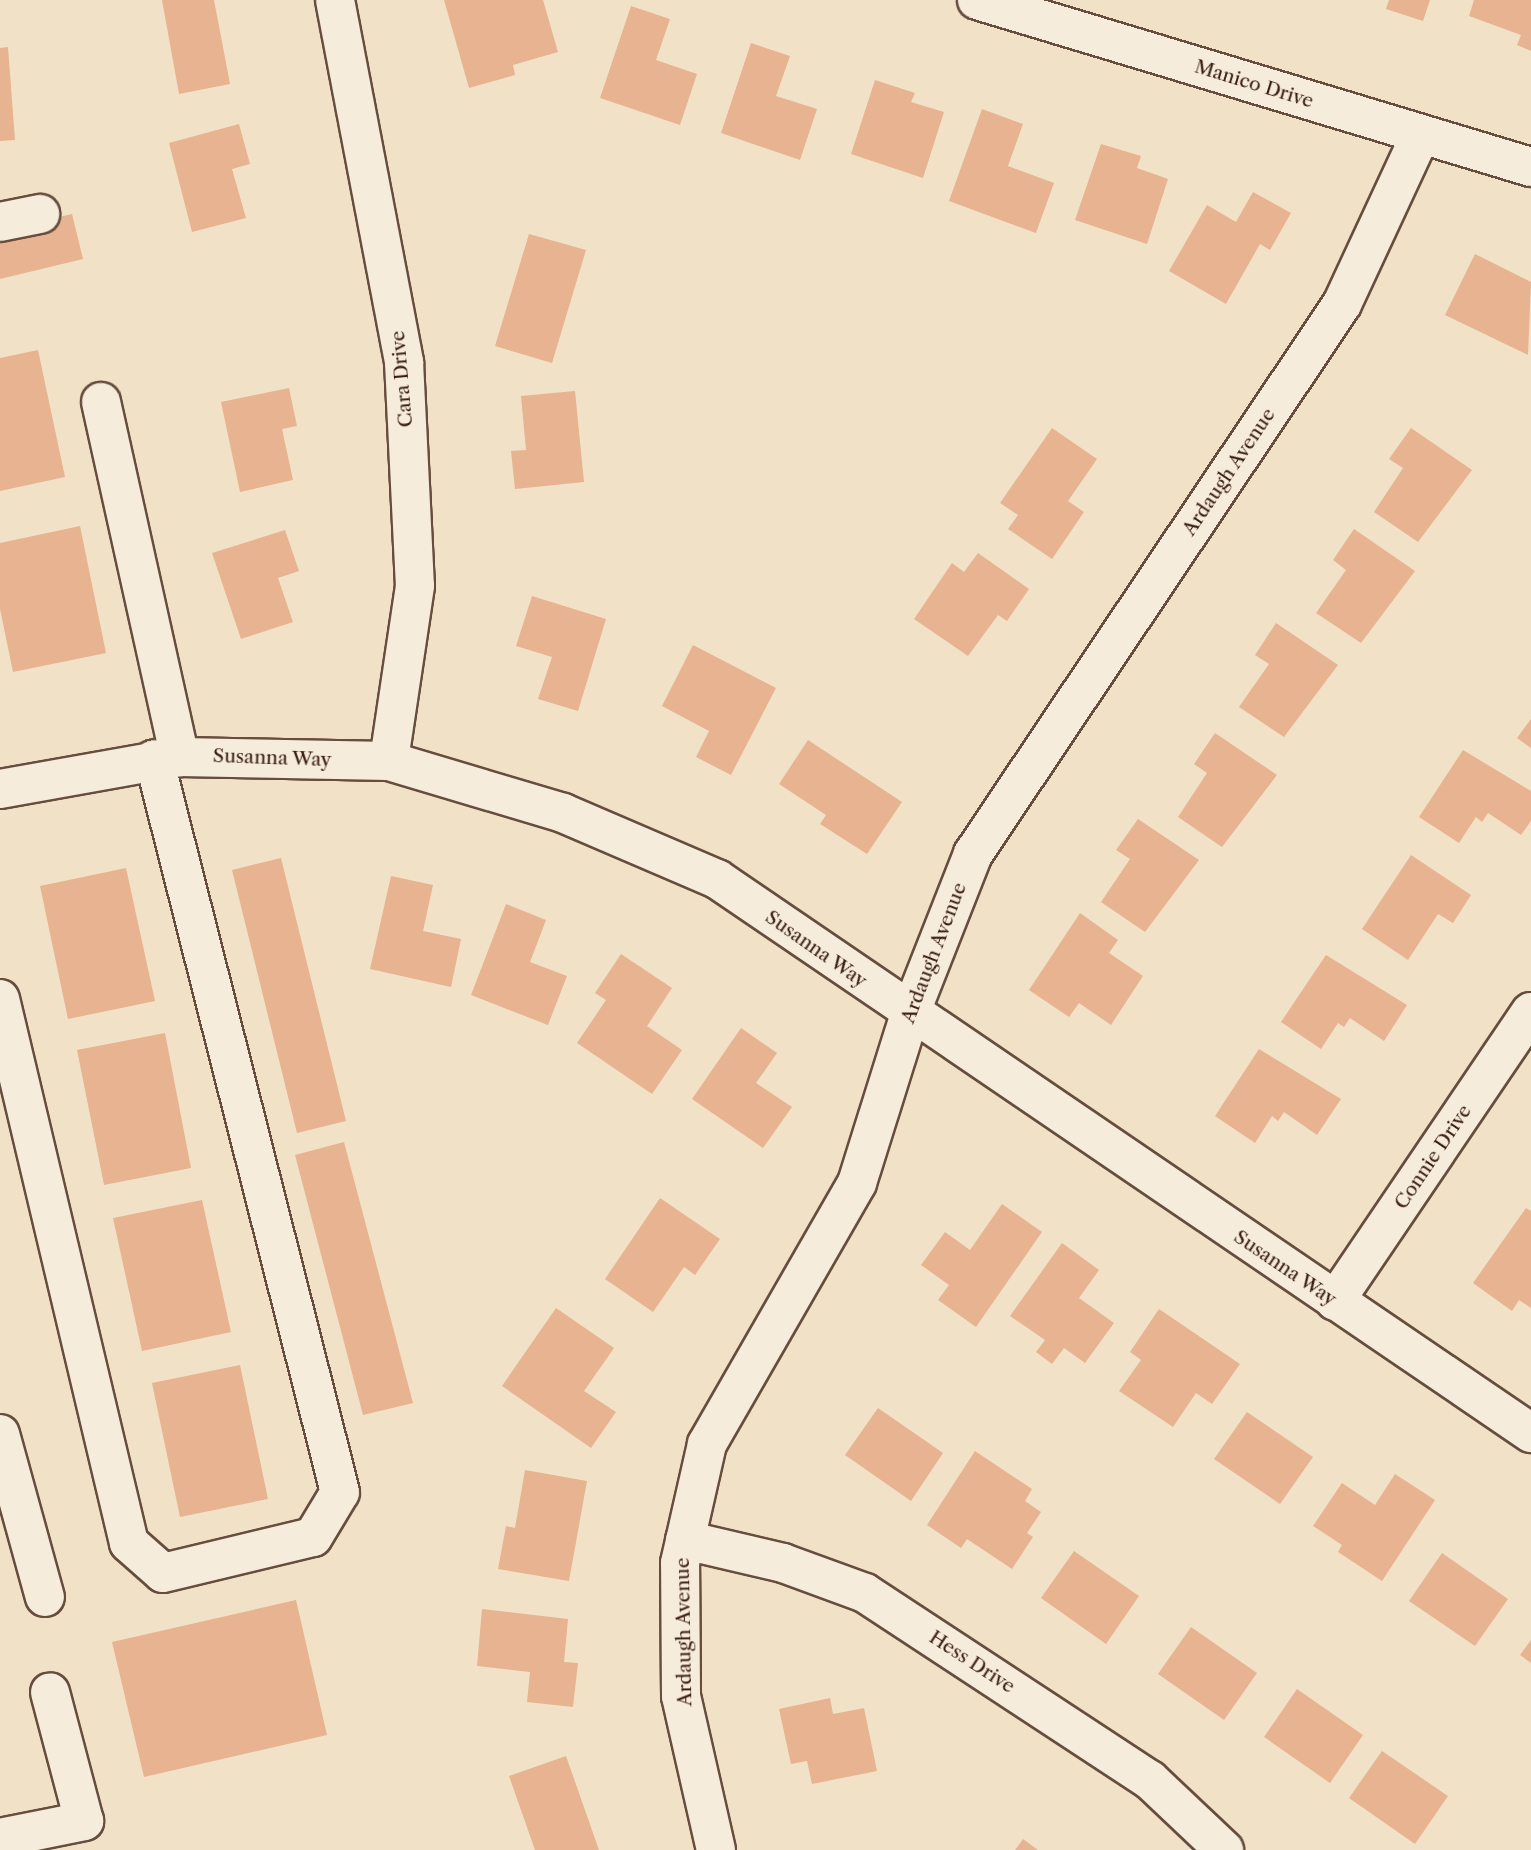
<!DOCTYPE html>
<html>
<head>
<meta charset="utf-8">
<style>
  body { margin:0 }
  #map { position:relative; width:1531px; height:1850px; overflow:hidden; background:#f1e2c7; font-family:"Libre Caslon Text",serif }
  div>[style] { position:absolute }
  .building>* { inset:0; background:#e7b390 }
  .roads { filter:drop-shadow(2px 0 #664d3e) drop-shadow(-2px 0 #664d3e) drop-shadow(0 2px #664d3e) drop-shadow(0 -2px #664d3e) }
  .minor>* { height:38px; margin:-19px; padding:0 19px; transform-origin:19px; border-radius:19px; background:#f6ecdb }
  span { translate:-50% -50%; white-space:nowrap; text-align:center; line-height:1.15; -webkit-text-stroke:6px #f6ecdb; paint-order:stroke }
  .street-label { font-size:19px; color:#381b11 }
</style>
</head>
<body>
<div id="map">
  <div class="building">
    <div style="clip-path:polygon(162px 0,214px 0,230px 84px,179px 94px)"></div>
    <div style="clip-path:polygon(444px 0,543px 0,558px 52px,513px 65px,515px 75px,469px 88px)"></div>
    <div style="clip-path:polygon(1389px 0,1430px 0,1423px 21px,1386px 9px)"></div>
    <div style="clip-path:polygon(1474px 0,1531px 0,1531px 51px,1517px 45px,1521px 35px,1469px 16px)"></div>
    <div style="clip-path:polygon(631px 6px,670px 19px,656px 60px,697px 74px,680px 125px,600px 98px)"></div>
    <div style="clip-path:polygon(751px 43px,790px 56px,776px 96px,817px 109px,800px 160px,721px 133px)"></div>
    <div style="clip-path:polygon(8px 47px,15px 140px,0 141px,0 48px)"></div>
    <div style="clip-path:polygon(875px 80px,915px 93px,911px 102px,944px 112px,923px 178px,851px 154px)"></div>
    <div style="clip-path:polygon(982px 109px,1023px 124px,1008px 166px,1054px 183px,1036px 233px,949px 201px)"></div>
    <div style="clip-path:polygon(239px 124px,250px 164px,232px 169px,246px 218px,192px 232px,169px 143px)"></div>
    <div style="clip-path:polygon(1101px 144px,1141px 156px,1137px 168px,1168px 179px,1147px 244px,1075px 220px)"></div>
    <div style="clip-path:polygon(1253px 192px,1291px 213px,1270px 250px,1260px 244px,1226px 304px,1169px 271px,1207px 205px,1236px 222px)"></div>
    <div style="clip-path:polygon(72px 214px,83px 259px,0 279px,0 231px)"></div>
    <div style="clip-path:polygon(529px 234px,586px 250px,552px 363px,495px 346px)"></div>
    <div style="clip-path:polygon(1475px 254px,1531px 282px,1528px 355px,1445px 315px)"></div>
    <div style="clip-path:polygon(38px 350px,65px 477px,0 491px,0 358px)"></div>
    <div style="clip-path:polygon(289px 388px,297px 426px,282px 429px,293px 480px,240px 492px,221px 402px)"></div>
    <div style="clip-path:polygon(575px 391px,584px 482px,515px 489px,511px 451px,526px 450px,521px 396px)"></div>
    <div style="clip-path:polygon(1052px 428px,1097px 459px,1068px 501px,1084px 512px,1052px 559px,1008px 529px,1018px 515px,1000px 503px)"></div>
    <div style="clip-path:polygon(1411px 428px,1472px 470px,1418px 542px,1374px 512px,1403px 468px,1389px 459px)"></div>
    <div style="clip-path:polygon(80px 526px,106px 653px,13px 672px,0 609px,0 543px)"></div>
    <div style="clip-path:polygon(1354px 529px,1415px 571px,1361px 643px,1316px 613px,1346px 570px,1333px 560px)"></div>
    <div style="clip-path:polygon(285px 530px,299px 571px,278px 578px,293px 622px,241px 639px,212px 553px)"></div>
    <div style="clip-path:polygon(978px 553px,1029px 589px,1007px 621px,998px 615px,968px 656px,914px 619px,952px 563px,964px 572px)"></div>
    <div style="clip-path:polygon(532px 596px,606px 619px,578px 711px,538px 699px,552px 657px,516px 646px)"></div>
    <div style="clip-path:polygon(1276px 623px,1338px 665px,1284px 737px,1239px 707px,1269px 664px,1255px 655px)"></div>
    <div style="clip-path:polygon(693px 645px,776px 688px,731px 775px,696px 757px,709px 731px,662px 706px)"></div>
    <div style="clip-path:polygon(1531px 719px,1531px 748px,1517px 738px)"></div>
    <div style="clip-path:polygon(1215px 733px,1277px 775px,1222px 847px,1178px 817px,1207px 773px,1194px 764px)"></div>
    <div style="clip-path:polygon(808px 740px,902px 802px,867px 854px,820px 824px,826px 815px,779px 784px)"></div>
    <div style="clip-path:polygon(1463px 750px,1531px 791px,1531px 821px,1521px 835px,1488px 813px,1482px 822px,1476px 817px,1459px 843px,1419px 817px)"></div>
    <div style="clip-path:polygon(1138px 819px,1199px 860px,1145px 932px,1101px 902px,1130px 859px,1116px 850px)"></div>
    <div style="clip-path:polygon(1411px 855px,1471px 895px,1453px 923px,1438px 914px,1408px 960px,1362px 929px)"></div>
    <div style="clip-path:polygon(281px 858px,346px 1121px,297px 1133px,232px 870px)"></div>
    <div style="clip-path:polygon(126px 868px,155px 1001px,68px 1019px,40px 886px)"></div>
    <div style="clip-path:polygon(391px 876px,433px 885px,423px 931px,461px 939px,451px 987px,370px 969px)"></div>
    <div style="clip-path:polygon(506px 904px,546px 920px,530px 962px,567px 976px,548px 1025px,471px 995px)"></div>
    <div style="clip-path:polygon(1080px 913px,1118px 940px,1109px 953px,1143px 976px,1111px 1025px,1079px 1003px,1069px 1017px,1029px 990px)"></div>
    <div style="clip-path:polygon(621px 954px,672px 988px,647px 1026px,682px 1050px,652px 1094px,577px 1043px,606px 1000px,595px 993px)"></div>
    <div style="clip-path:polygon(1326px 955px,1407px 1005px,1384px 1041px,1350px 1018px,1344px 1027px,1338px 1023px,1321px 1049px,1281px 1022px)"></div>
    <div style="clip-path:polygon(741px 1028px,777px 1053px,756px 1083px,792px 1107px,763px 1148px,692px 1099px)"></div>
    <div style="clip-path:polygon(165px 1033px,191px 1168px,104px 1185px,77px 1050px)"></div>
    <div style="clip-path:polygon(1259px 1049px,1341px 1099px,1317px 1135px,1284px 1112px,1278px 1121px,1272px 1116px,1255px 1143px,1215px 1116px)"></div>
    <div style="clip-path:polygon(344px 1142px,413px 1403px,363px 1415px,295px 1155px)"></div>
    <div style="clip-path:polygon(660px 1198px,720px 1239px,695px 1275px,684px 1267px,653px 1312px,605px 1279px)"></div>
    <div style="clip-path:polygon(202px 1200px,231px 1332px,142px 1351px,113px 1218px)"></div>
    <div style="clip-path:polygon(1002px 1204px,1042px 1232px,976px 1327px,938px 1300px,949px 1285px,921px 1265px,945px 1232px,970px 1250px)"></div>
    <div style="clip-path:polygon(1526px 1208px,1531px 1211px,1531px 1308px,1519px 1300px,1512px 1311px,1473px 1283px)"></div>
    <div style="clip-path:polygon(1062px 1243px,1099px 1270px,1079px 1298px,1114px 1323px,1085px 1363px,1064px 1348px,1052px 1364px,1036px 1352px,1045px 1340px,1010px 1316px)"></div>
    <div style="clip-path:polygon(556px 1308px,614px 1348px,584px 1391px,616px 1412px,591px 1448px,502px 1386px)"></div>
    <div style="clip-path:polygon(1159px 1309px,1240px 1364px,1212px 1404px,1196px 1393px,1173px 1427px,1119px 1391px,1141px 1360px,1130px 1352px)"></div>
    <div style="clip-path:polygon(240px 1365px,268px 1499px,180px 1517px,152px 1383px)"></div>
    <div style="clip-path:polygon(878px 1408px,943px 1453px,911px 1501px,845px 1455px)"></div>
    <div style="clip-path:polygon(1247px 1412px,1313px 1457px,1280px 1504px,1214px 1459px)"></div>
    <div style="clip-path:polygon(975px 1451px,1032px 1489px,1025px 1501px,1041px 1512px,1027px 1533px,1033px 1537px,1012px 1569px,967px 1539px,961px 1548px,927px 1525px)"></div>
    <div style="clip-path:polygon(525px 1470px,587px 1481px,569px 1581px,498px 1569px,506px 1526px,515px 1528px)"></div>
    <div style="clip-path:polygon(1395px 1474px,1435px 1500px,1382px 1581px,1338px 1552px,1342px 1545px,1313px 1526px,1342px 1483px,1375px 1505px)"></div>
    <div style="clip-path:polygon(1074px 1551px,1139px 1596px,1106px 1644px,1041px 1598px)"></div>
    <div style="clip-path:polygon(1442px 1553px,1508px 1599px,1475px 1646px,1409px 1601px)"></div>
    <div style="clip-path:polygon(296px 1600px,327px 1735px,144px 1777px,112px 1642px)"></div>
    <div style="clip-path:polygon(482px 1609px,568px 1619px,564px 1662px,578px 1663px,573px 1707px,527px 1702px,530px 1672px,477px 1666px)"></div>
    <div style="clip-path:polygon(1191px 1627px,1257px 1673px,1224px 1720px,1158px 1674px)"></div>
    <div style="clip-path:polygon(1531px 1640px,1531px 1663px,1520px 1655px)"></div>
    <div style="clip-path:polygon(1297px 1689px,1363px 1735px,1330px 1783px,1264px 1737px)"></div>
    <div style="clip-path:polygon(830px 1698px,833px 1714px,864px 1708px,877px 1771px,812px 1784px,807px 1761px,791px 1764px,779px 1709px)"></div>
    <div style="clip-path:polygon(1382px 1751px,1448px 1796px,1415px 1844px,1349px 1798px)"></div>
    <div style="clip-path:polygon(566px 1756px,599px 1850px,535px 1850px,509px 1776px)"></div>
    <div style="clip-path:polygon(1023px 1839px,1038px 1850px,1015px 1850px)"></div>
  </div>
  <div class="roads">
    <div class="minor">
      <div style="left:335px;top:0;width:369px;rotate:79.2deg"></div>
      <div style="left:404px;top:362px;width:224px;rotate:87.2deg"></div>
      <div style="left:415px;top:586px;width:177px;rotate:98.5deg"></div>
      <div style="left:977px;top:0;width:579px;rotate:16.78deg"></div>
      <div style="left:0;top:222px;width:41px;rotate:-11.3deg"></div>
      <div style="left:101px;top:402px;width:364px;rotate:77.5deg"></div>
      <div style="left:0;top:789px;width:183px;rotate:-10.1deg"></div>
      <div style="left:180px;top:757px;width:209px;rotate:1.1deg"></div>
      <div style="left:389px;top:761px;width:182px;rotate:16.6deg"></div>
      <div style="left:563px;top:813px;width:168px;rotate:23.2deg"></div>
      <div style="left:717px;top:879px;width:985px;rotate:34.24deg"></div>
      <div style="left:0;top:999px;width:559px;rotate:76.66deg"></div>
      <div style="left:129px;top:1543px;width:45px;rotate:41.4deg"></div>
      <div style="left:163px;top:1573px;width:154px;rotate:-13.5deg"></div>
      <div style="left:313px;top:1537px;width:52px;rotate:-59deg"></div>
      <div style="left:340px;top:1492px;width:756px;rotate:-104.24deg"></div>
      <div style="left:1335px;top:1301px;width:349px;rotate:-55.9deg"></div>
      <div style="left:0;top:1434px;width:169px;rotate:74.6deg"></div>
      <div style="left:685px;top:1540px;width:101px;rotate:13.2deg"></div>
      <div style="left:783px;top:1563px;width:87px;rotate:20.1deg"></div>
      <div style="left:865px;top:1593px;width:341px;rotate:33.3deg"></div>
      <div style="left:1150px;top:1780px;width:102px;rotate:43.4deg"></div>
      <div style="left:0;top:1838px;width:86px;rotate:-11.4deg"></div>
      <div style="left:84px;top:1821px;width:133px;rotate:-104.8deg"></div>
      <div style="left:716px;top:1850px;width:158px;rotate:-102.8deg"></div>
      <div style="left:681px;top:1696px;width:133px;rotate:-90.4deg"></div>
      <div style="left:680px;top:1563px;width:122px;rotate:-77.2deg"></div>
      <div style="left:707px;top:1444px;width:301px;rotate:-60.1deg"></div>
      <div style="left:857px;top:1183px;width:177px;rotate:-72.6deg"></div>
      <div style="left:910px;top:1014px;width:172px;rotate:-68.5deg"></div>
      <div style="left:973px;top:854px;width:662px;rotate:-56.14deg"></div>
      <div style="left:1342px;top:304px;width:187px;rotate:-65.1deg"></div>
    </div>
  </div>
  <div class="street-label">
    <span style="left:1254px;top:84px;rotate:17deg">Manico Drive</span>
    <span style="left:402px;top:379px;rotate:-95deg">Cara Drive</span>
    <span style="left:1229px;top:472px;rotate:-56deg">Ardaugh Avenue</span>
    <span style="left:272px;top:758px;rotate:2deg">Susanna Way</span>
    <span style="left:816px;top:949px;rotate:35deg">Susanna Way</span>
    <span style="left:934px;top:953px;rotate:-69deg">Ardaugh Avenue</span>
    <span style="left:1433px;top:1157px;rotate:-56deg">Connie Drive</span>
    <span style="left:1285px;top:1268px;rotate:34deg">Susanna Way</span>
    <span style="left:684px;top:1632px;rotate:-91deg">Ardaugh Avenue</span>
    <span style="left:972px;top:1662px;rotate:33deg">Hess Drive</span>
  </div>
</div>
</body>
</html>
